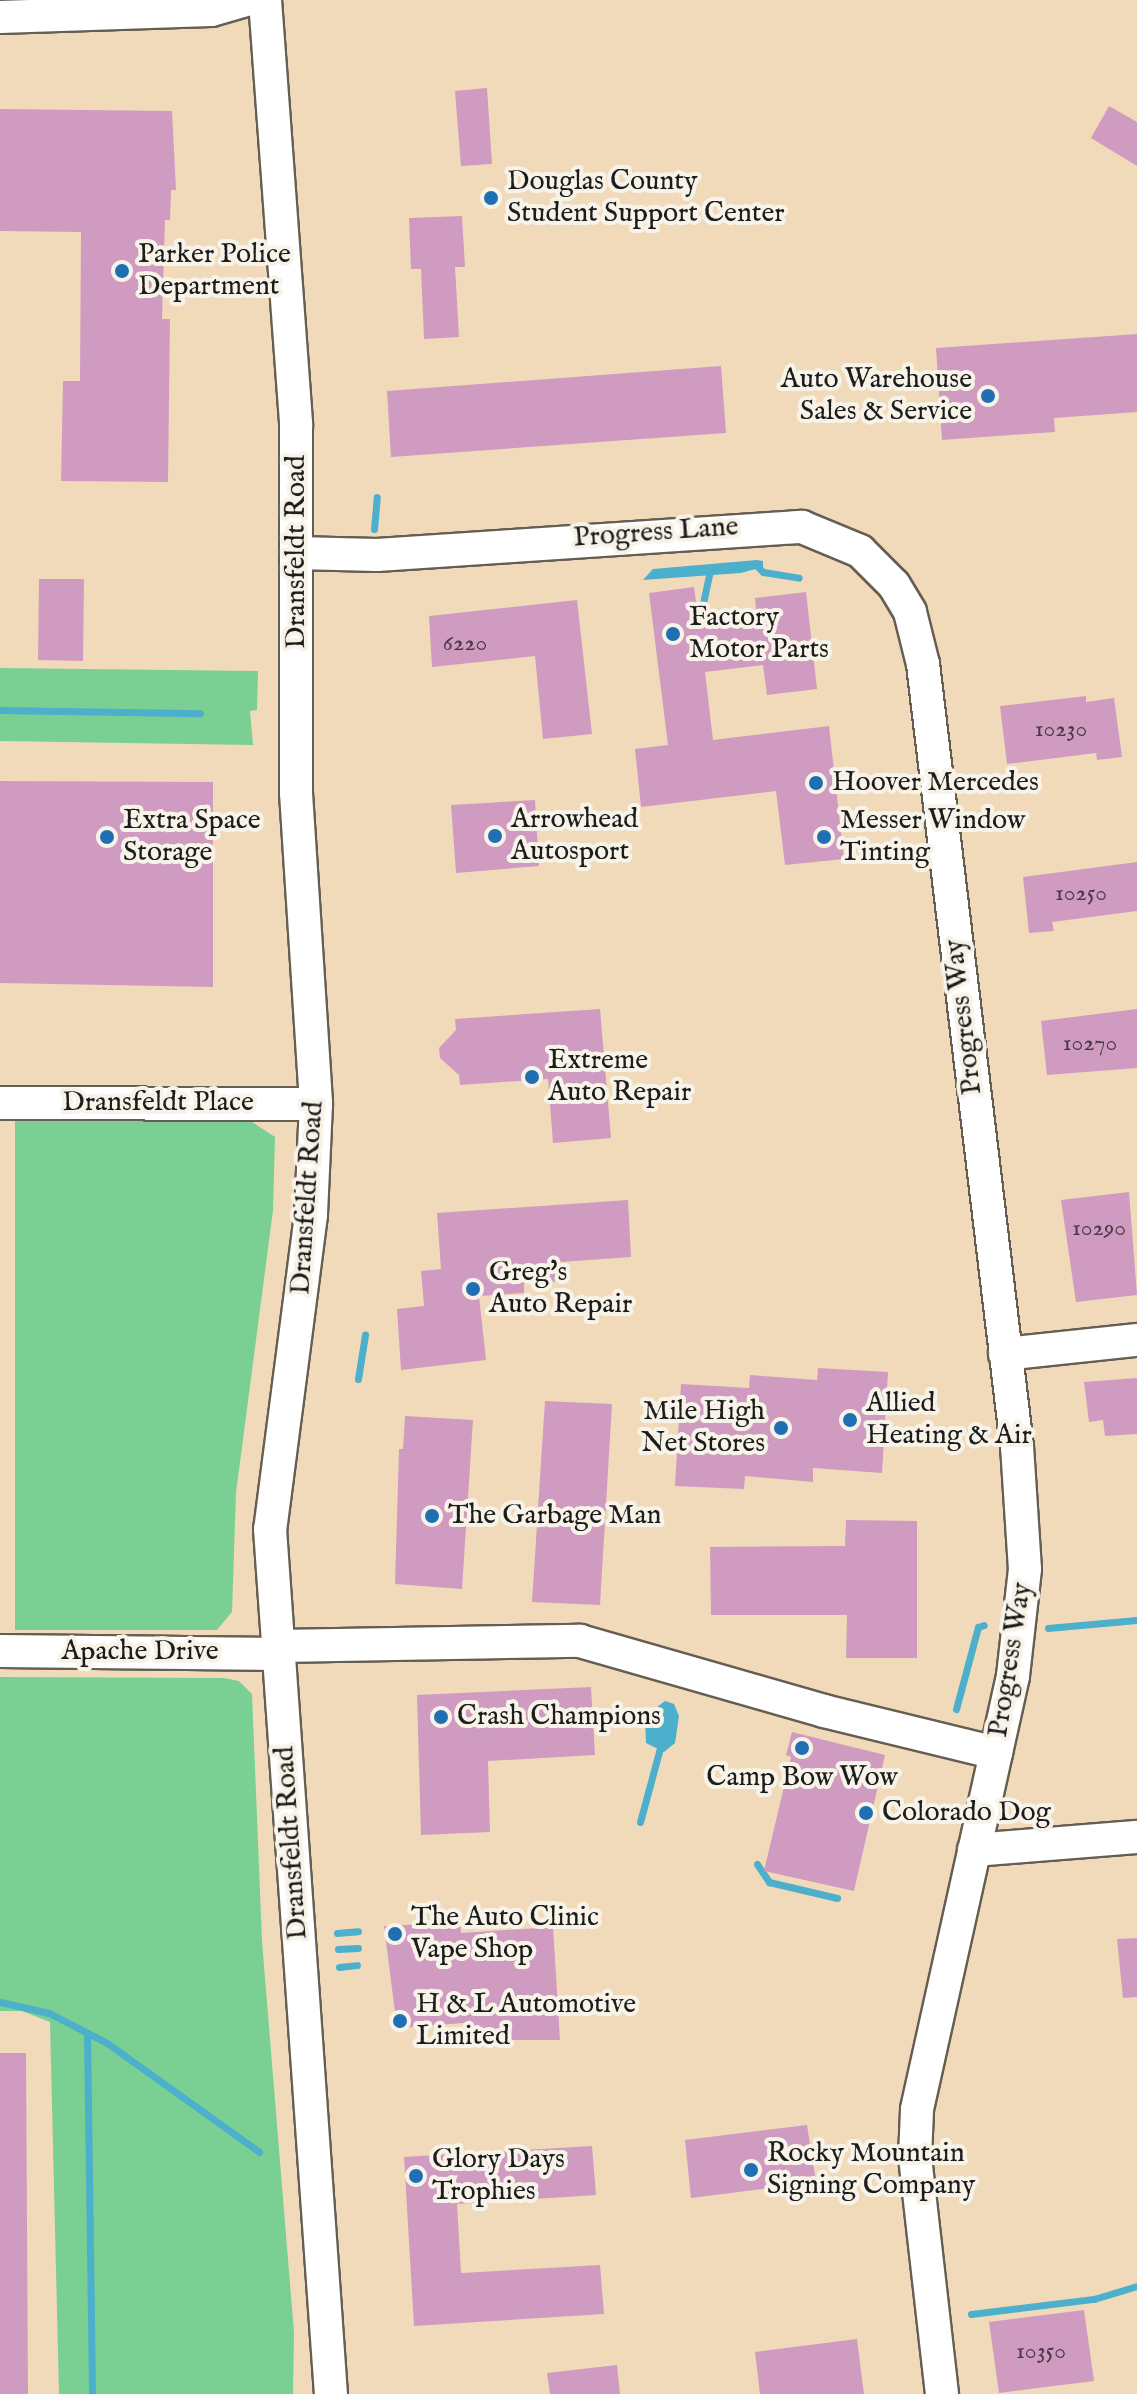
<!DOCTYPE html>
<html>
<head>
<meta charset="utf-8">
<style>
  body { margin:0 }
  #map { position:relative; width:1137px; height:2394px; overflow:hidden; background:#f1daba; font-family:"IM FELL English",serif }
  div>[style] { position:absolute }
  .green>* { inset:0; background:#7acf92 }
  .water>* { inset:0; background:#4cafcb }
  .stream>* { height:7px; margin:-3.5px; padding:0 3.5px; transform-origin:3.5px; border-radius:3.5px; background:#4cafcb }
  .building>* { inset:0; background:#d09bc1 }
  .roads { filter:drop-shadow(2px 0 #675e53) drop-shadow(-2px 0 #675e53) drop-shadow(0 2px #675e53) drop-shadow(0 -2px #675e53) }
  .minor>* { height:32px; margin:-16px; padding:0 16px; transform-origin:16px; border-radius:16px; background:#fff }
  .dots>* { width:22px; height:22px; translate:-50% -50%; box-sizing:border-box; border:4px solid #f7f3e8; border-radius:50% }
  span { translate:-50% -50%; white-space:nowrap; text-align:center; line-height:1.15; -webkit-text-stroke:8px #f7f3e8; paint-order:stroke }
  .number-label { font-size:24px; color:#493c45 }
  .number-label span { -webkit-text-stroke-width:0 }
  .poi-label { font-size:28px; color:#1c1c1c }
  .left { translate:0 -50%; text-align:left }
  .right { translate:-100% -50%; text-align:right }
  .street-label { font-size:28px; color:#1c1c1c }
</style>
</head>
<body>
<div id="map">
  <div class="green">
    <div style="clip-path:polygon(0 668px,258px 671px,257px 710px,250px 711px,253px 745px,0 741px)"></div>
    <div style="clip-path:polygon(15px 1119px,252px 1122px,275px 1137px,273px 1210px,236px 1493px,232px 1612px,217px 1630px,15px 1630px)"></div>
    <div style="clip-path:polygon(0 1677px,224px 1678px,239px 1681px,252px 1694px,262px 1941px,294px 2333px,293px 2394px,59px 2394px,50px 2022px,22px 2011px,0 2011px)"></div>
  </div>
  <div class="water">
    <div style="clip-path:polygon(757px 560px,763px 561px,763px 567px,741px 573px,643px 580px,653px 569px)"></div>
    <div style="clip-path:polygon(665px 1701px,674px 1704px,679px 1716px,675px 1743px,664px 1752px,646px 1743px,645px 1716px)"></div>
  </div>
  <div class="stream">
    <div style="left:374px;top:529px;width:32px;rotate:-85deg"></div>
    <div style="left:755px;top:564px;width:11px;rotate:45deg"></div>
    <div style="left:763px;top:572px;width:36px;rotate:9deg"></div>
    <div style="left:702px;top:608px;width:38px;rotate:-78deg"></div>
    <div style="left:0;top:710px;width:200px;rotate:0.9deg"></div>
    <div style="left:358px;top:1379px;width:45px;rotate:-81deg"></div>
    <div style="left:1048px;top:1628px;width:89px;rotate:-5.1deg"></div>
    <div style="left:956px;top:1709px;width:85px;rotate:-75deg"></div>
    <div style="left:978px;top:1627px;width:6px;rotate:-18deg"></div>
    <div style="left:640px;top:1822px;width:81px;rotate:-74.9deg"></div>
    <div style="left:757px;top:1864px;width:22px;rotate:56deg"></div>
    <div style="left:769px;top:1882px;width:70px;rotate:13.2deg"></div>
    <div style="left:337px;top:1933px;width:21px;rotate:-5deg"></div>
    <div style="left:338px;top:1949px;width:20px;rotate:-3deg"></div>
    <div style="left:339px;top:1967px;width:18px;rotate:-6deg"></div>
    <div style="left:0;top:2002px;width:50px;rotate:12.7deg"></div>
    <div style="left:49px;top:2013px;width:65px;rotate:27.3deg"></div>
    <div style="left:107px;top:2043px;width:187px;rotate:35.6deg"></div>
    <div style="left:87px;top:2033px;width:361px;rotate:89.2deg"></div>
    <div style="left:971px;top:2314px;width:124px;rotate:-7deg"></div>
    <div style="left:1094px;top:2299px;width:45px;rotate:-16.8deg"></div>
  </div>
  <div class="building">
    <div style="clip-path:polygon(487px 88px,492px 164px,461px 166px,455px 91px)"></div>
    <div style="clip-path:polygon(1109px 106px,1137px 122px,1137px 166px,1091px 138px)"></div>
    <div style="clip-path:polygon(0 109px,172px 111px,176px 190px,171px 190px,170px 220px,165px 220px,162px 319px,170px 319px,168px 482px,61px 481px,63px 381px,80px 381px,81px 232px,0 231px)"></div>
    <div style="clip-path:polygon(462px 216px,465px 267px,455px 267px,459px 337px,424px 339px,421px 269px,411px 269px,409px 218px)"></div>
    <div style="clip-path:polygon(1137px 334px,1137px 412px,1054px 418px,1055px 432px,942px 440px,936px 348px)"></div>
    <div style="clip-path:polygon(721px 366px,726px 433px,391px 457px,387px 391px)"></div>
    <div style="clip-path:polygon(39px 579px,84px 579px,83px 661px,38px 660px)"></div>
    <div style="clip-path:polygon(694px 587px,699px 624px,757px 618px,755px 598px,806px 592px,817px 689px,767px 695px,763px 665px,705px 672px,713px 740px,829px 726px,844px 859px,785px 865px,776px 791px,641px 807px,635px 749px,668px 745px,649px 593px)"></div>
    <div style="clip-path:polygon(577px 600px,592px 734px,543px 739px,535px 656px,432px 667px,429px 616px)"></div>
    <div style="clip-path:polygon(1086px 696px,1086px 702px,1114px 698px,1122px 757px,1097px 760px,1096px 753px,1007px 764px,1000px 706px)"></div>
    <div style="clip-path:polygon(0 781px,213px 782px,213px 987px,0 983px)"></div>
    <div style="clip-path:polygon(535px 800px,539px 866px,456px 873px,451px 805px)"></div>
    <div style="clip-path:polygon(1137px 862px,1137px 911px,1052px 922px,1054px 931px,1029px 933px,1023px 877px)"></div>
    <div style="clip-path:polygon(600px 1009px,611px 1138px,553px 1143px,548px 1079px,460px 1085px,459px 1075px,440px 1058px,439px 1048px,456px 1030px,455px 1019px)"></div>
    <div style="clip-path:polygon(1137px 1009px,1137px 1068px,1047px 1075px,1041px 1021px)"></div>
    <div style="clip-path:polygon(1129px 1192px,1137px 1295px,1076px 1302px,1061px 1200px)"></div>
    <div style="clip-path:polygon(628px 1200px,631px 1257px,561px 1262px,563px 1281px,524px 1284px,524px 1293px,479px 1296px,486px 1360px,401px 1370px,397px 1309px,424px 1306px,421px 1271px,441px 1269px,437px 1213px)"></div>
    <div style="clip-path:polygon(818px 1368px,888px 1372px,882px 1473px,813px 1468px,813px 1482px,745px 1476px,744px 1489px,675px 1486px,681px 1384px,749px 1388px,750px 1375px,817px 1380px)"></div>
    <div style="clip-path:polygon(1137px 1378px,1137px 1434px,1105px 1436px,1103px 1420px,1089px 1422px,1084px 1382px)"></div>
    <div style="clip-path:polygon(545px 1401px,612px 1404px,600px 1605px,532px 1602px)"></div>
    <div style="clip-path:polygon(405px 1416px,473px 1420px,462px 1589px,395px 1584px,399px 1449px,403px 1449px)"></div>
    <div style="clip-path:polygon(846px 1520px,917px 1521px,917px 1658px,846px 1658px,847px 1615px,711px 1615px,710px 1547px,845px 1546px)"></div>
    <div style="clip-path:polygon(591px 1687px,595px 1755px,488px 1761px,490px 1832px,421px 1835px,417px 1695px)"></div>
    <div style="clip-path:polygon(792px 1732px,885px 1755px,854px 1891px,764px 1871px,791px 1757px,786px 1755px)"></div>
    <div style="clip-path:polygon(460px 1922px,461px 1933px,553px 1927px,560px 2040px,466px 2040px,464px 2023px,397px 2028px,384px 1926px)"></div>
    <div style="clip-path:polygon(1137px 1938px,1137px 1997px,1123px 1998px,1117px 1939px)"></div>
    <div style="clip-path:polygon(0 2053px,26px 2053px,28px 2394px,0 2394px)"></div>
    <div style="clip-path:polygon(807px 2125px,816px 2182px,691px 2198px,685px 2140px)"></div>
    <div style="clip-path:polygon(592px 2146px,596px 2195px,457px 2204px,461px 2273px,600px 2265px,604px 2314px,414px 2326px,404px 2157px)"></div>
    <div style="clip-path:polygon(1084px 2310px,1094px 2381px,999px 2393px,989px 2322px)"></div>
    <div style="clip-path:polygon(857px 2339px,864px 2394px,760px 2394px,755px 2352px)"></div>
    <div style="clip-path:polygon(617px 2365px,620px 2394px,550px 2394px,547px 2373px)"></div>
  </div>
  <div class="roads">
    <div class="minor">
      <div style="left:265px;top:0;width:425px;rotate:85.8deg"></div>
      <div style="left:296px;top:424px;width:369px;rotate:90deg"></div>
      <div style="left:296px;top:793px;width:312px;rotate:86.3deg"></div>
      <div style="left:316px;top:1104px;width:111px;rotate:92.6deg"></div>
      <div style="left:311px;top:1215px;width:317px;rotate:97.4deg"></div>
      <div style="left:270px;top:1529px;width:867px;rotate:85.97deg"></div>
      <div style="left:0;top:17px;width:211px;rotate:-1.9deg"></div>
      <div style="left:211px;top:10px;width:36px;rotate:-16deg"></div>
      <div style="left:296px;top:553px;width:81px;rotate:1.4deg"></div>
      <div style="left:377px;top:555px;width:426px;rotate:-3.8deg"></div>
      <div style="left:802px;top:527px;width:63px;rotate:22.5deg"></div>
      <div style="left:860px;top:551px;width:48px;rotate:45deg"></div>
      <div style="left:894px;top:585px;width:31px;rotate:59deg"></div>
      <div style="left:910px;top:612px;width:54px;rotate:76deg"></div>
      <div style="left:923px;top:664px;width:788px;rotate:83.15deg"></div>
      <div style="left:1017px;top:1446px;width:123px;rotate:86.3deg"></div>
      <div style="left:1025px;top:1569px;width:108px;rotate:96.4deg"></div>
      <div style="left:1013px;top:1676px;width:444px;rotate:102.5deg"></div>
      <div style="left:917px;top:2110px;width:47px;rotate:92.4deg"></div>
      <div style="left:915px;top:2157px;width:239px;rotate:83.5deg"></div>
      <div style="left:0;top:1103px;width:316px;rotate:0.2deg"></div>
      <div style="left:1005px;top:1354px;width:133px;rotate:-6.1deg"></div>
      <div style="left:279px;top:1646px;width:301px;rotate:-1deg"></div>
      <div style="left:580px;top:1641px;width:254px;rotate:16deg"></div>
      <div style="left:824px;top:1711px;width:177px;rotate:13.7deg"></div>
      <div style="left:0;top:1651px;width:280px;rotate:0.6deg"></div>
      <div style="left:974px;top:1850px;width:164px;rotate:-4.6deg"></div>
    </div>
  </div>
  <div class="dots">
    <div style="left:491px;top:198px;background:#1f6fb2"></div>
    <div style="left:122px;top:271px;background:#1f6fb2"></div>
    <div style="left:988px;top:396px;background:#1f6fb2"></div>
    <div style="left:673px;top:634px;background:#1f6fb2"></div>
    <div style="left:816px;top:783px;background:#1f6fb2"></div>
    <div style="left:495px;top:836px;background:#1f6fb2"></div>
    <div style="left:107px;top:837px;background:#1f6fb2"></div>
    <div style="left:824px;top:837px;background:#1f6fb2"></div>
    <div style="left:532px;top:1077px;background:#1f6fb2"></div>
    <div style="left:473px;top:1289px;background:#1f6fb2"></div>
    <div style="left:850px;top:1420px;background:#1f6fb2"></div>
    <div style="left:781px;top:1428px;background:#1f6fb2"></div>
    <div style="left:432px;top:1516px;background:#1f6fb2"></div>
    <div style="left:441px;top:1717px;background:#1f6fb2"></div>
    <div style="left:802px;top:1748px;background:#1f6fb2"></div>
    <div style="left:866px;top:1813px;background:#1f6fb2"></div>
    <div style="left:395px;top:1934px;background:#1f6fb2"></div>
    <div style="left:400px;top:2021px;background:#1f6fb2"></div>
    <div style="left:751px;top:2170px;background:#1f6fb2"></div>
    <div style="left:416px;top:2176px;background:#1f6fb2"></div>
  </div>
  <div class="number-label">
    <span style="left:465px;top:644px">6220</span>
    <span style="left:1061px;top:730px">10230</span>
    <span style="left:1081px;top:894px">10250</span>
    <span style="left:1090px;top:1044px">10270</span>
    <span style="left:1099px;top:1229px">10290</span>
    <span style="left:1041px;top:2352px">10350</span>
  </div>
  <div class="poi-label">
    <span class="left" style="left:507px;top:198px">Douglas County<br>Student Support Center</span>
    <span class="left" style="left:138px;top:271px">Parker Police<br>Department</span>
    <span class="right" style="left:972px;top:396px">Auto Warehouse<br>Sales &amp; Service</span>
    <span class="left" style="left:689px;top:634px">Factory<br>Motor Parts</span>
    <span class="left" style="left:832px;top:783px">Hoover Mercedes</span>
    <span class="left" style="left:511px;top:836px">Arrowhead<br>Autosport</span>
    <span class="left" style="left:123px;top:837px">Extra Space<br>Storage</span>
    <span class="left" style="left:840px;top:837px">Messer Window<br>Tinting</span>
    <span class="left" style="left:548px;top:1077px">Extreme<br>Auto Repair</span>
    <span class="left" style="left:489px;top:1289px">Greg's<br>Auto Repair</span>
    <span class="left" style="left:866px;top:1420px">Allied<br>Heating &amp; Air</span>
    <span class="right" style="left:765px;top:1428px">Mile High<br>Net Stores</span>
    <span class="left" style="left:448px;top:1516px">The Garbage Man</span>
    <span class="left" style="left:457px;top:1717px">Crash Champions</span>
    <span style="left:802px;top:1778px">Camp Bow Wow</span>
    <span class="left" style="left:882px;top:1813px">Colorado Dog</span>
    <span class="left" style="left:411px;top:1934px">The Auto Clinic<br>Vape Shop</span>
    <span class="left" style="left:416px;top:2021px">H &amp; L Automotive<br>Limited</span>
    <span class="left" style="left:767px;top:2170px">Rocky Mountain<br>Signing Company</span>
    <span class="left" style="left:432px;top:2176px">Glory Days<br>Trophies</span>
  </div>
  <div class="street-label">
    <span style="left:656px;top:533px;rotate:-4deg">Progress Lane</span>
    <span style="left:297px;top:552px;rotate:-90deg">Dransfeldt Road</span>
    <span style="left:964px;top:1017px;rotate:-97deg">Progress Way</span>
    <span style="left:158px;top:1103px">Dransfeldt Place</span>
    <span style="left:308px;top:1198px;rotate:-86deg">Dransfeldt Road</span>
    <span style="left:140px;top:1652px">Apache Drive</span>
    <span style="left:1011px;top:1660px;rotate:-81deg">Progress Way</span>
    <span style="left:292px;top:1843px;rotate:-94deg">Dransfeldt Road</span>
  </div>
</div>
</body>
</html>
